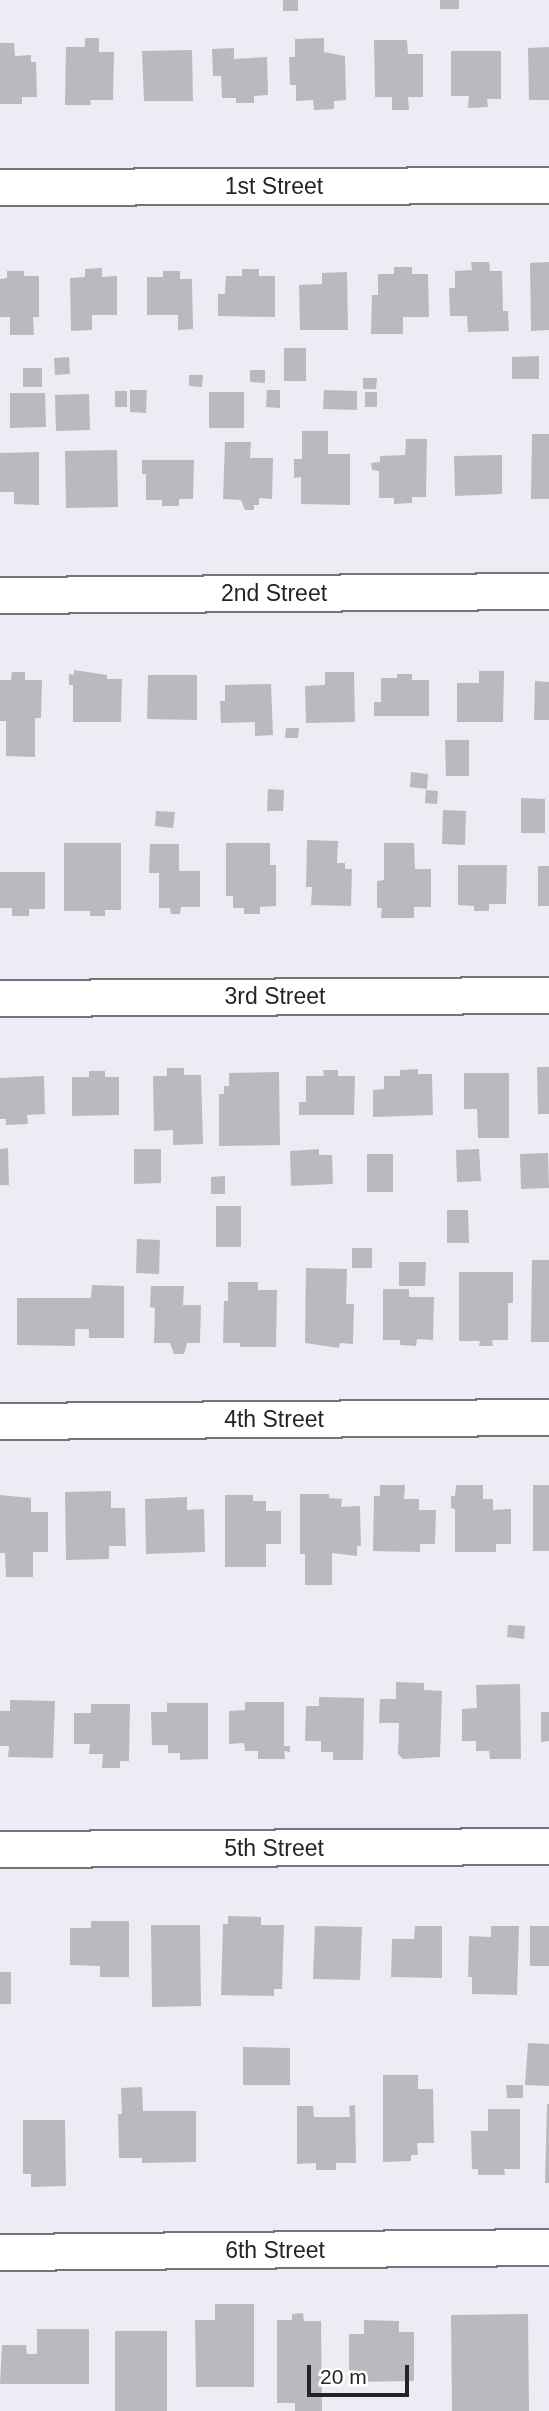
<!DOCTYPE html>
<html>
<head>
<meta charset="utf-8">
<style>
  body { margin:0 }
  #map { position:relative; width:549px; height:2411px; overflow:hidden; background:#ececf4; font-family:Helvetica,sans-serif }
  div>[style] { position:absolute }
  .building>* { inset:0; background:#b9b9c0 }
  .roads { filter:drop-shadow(2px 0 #74747b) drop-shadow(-2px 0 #74747b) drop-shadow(0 2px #74747b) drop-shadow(0 -2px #74747b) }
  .minor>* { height:35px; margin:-17.5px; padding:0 17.5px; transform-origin:17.5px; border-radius:17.5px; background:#fff }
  span { translate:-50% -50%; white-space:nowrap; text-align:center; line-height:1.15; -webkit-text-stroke:6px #fff; paint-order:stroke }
  .street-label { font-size:23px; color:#242427 }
  .scale { position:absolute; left:307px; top:2365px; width:102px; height:32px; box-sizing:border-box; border:4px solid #242427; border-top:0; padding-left:9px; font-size:21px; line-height:24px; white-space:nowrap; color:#242427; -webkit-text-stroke:5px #fff; paint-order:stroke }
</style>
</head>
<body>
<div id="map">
  <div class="building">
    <div style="clip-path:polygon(283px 0,298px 0,298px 11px,283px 11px)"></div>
    <div style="clip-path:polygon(440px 0,459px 0,459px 9px,440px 9px)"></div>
    <div style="clip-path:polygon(85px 38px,99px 38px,99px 52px,114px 52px,113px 100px,90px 100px,91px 105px,65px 105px,66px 47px,85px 47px)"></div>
    <div style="clip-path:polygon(324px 38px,324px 52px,345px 56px,346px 100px,334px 101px,334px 109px,314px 110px,313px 100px,296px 101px,296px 85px,290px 85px,289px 57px,295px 57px,295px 39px)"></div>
    <div style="clip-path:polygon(374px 40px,407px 40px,408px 54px,423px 54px,423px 97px,408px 97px,409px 110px,392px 110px,392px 97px,375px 97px)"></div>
    <div style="clip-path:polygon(0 43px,14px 43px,15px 56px,31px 55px,31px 62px,36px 62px,37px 97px,22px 97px,22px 104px,0 104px)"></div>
    <div style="clip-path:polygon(549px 47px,549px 100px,529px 100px,528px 48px)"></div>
    <div style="clip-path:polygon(234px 48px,234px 59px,267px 57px,268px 95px,254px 96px,254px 103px,236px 103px,236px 98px,222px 98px,221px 76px,213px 76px,212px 49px)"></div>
    <div style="clip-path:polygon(192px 50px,193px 101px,144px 101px,142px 51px)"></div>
    <div style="clip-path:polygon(451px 51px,501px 51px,501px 99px,487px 99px,488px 107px,468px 108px,469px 96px,451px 96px)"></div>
    <div style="clip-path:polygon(471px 262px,489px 262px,490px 271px,502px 271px,503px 311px,508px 311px,509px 331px,468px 332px,467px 316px,450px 316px,449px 288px,455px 288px,455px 271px,472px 270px)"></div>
    <div style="clip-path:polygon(549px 262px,549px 330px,531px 331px,530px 263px)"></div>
    <div style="clip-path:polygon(394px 267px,412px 267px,412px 274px,428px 274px,429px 317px,403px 317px,403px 334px,371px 334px,372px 295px,378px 295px,378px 274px,394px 274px)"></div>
    <div style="clip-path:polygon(102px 268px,102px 277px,117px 276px,117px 315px,92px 315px,92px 330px,71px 331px,70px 278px,85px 277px,85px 269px)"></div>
    <div style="clip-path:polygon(242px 269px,259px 269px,259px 276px,275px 276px,275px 317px,218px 316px,218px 294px,225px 294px,226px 276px,242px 276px)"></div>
    <div style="clip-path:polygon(7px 271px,24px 271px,24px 276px,39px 276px,39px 317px,33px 317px,34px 335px,10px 335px,10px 317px,0 317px,0 279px,7px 278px)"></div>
    <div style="clip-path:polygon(163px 271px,180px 271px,180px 279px,192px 279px,193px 329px,178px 330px,178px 315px,147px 315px,147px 277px,163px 277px)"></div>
    <div style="clip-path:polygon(347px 272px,348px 330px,300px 330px,299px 285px,322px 284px,322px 273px)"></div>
    <div style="clip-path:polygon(284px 348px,306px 348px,306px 381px,284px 381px)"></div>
    <div style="clip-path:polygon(539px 356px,539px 379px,512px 379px,512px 357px)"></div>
    <div style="clip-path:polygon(69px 357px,70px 374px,55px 375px,54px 358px)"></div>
    <div style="clip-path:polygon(23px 368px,42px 368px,42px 387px,23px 387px)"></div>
    <div style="clip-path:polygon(250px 370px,265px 370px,265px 383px,250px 382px)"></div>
    <div style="clip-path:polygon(189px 375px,203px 375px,202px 387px,189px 386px)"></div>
    <div style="clip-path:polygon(363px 378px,377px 378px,376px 389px,363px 389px)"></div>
    <div style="clip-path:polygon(130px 390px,147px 390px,146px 413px,130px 412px)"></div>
    <div style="clip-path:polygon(267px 390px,280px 390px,280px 408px,266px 407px)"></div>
    <div style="clip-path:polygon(324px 390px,357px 391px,357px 410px,323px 409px)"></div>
    <div style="clip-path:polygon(115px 391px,127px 391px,127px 407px,115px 407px)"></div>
    <div style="clip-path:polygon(209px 392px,244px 392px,244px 428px,209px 428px)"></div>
    <div style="clip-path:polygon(365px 392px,377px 392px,377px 407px,365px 407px)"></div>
    <div style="clip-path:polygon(10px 393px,45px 393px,46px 427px,10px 428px)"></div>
    <div style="clip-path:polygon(89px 394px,90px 430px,56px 431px,55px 395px)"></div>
    <div style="clip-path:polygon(302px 431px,328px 431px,328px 454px,350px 454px,350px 505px,301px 504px,301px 477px,294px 478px,294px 459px,302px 459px)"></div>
    <div style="clip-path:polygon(532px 434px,549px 434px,549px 499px,531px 499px)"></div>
    <div style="clip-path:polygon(406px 439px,427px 439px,426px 497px,412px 497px,412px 503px,394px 504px,394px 498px,379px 498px,379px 471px,372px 470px,371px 463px,380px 462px,380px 456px,405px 455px)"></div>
    <div style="clip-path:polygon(225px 442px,251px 442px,250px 458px,273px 458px,272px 499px,259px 498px,259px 505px,254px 505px,254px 510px,245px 510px,241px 500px,223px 499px)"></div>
    <div style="clip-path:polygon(117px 450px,118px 507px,66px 508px,65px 451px)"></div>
    <div style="clip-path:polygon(39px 452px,39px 505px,14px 504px,14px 492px,0 492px,0 453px)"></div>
    <div style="clip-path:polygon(502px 455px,502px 494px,455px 496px,454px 456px)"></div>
    <div style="clip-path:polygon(142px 460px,194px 460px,193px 499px,179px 499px,179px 506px,162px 506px,162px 500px,146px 500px,146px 474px,142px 474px)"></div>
    <div style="clip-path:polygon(74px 670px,107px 675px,107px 679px,122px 679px,121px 722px,73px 722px,73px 685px,69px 685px,69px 674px,74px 675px)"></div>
    <div style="clip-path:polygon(479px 671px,504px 671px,503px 722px,457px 722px,457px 683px,479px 683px)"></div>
    <div style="clip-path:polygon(12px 672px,25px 672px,25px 680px,42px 680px,41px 718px,35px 718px,35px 757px,6px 756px,6px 721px,0 721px,0 680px,11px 680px)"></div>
    <div style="clip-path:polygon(325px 672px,354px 672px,355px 722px,306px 723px,305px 686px,325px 685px)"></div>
    <div style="clip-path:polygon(397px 674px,412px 674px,412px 680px,429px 680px,429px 716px,374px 716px,374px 702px,381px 702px,381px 678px,397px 678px)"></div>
    <div style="clip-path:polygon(148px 675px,197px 675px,197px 720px,147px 719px)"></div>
    <div style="clip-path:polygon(535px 681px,549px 682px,549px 720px,534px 720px)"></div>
    <div style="clip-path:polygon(271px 684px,273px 735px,255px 736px,255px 722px,221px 723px,220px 701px,225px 701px,225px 685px)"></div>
    <div style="clip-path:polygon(286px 728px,299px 728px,298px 738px,285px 738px)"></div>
    <div style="clip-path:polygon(445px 740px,469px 740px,469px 776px,446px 776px)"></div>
    <div style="clip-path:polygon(411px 772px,428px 774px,427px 789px,410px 787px)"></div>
    <div style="clip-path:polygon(268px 789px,284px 790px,283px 811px,267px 811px)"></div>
    <div style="clip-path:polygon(426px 790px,438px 791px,437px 804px,425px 803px)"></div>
    <div style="clip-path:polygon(521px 798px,545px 799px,545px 833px,521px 833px)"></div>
    <div style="clip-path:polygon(443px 810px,466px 811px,465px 845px,442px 844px)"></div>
    <div style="clip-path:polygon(156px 811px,175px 812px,173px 828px,155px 826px)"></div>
    <div style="clip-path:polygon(307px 840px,338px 841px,337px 863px,345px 863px,345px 869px,352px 869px,351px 906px,311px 905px,312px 887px,306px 887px)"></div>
    <div style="clip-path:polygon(64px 843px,121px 843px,121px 910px,105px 910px,105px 916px,90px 916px,90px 911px,64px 911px)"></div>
    <div style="clip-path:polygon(226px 843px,270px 843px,270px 865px,276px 865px,276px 906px,260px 907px,260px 914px,244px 914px,244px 908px,233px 908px,233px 896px,226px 896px)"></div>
    <div style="clip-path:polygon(384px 843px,414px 843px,415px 869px,431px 869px,431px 907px,414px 907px,414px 918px,381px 918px,382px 908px,377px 908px,377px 881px,384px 880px)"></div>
    <div style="clip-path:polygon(150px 844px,179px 844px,179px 871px,200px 871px,200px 907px,181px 907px,180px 914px,171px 914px,170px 908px,159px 908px,159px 873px,149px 873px)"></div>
    <div style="clip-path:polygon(458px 865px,507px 865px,506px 904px,489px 904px,489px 911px,474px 911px,474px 906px,458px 905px)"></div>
    <div style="clip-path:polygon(538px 866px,549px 866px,549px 906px,538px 906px)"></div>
    <div style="clip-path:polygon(0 872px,45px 872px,45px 909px,29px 909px,29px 916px,12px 916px,12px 908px,0 908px)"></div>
    <div style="clip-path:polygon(537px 1067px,549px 1067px,549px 1114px,538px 1114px)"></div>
    <div style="clip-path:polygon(167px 1068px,184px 1068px,184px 1075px,201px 1075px,203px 1144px,173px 1145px,173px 1130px,154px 1131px,153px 1076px,167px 1076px)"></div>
    <div style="clip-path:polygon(418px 1069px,418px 1074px,432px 1074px,433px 1115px,373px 1117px,373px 1090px,384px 1089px,384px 1076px,400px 1076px,400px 1070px)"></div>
    <div style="clip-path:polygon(323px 1070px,338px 1070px,338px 1076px,355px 1076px,354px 1115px,299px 1115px,299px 1102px,306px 1102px,306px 1076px,324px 1076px)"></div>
    <div style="clip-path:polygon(89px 1071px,105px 1071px,105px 1077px,119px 1077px,119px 1115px,72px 1116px,72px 1077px,89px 1077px)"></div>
    <div style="clip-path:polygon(279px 1072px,280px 1145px,219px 1146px,219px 1094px,224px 1094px,224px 1086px,229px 1086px,229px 1073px)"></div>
    <div style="clip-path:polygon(464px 1073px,509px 1073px,509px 1138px,478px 1138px,477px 1109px,464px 1109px)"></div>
    <div style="clip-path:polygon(44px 1076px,45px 1114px,27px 1115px,28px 1124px,6px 1125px,6px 1119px,0 1119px,0 1078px)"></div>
    <div style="clip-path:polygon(8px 1148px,9px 1185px,0 1185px,0 1149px)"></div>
    <div style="clip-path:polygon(134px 1149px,161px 1149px,161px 1183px,134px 1184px)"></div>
    <div style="clip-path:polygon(319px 1149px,319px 1155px,332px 1155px,333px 1184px,291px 1186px,290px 1151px)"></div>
    <div style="clip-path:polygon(479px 1149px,481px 1181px,457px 1182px,456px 1150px)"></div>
    <div style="clip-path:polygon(548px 1153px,549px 1188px,521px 1189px,520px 1154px)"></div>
    <div style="clip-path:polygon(367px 1154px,393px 1154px,393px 1192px,367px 1192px)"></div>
    <div style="clip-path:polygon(225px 1176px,225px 1194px,211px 1194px,211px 1177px)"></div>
    <div style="clip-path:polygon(216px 1206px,241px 1206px,241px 1247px,216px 1247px)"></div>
    <div style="clip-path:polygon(447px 1210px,468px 1210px,469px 1243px,447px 1243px)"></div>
    <div style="clip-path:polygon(137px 1239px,160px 1240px,159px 1274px,136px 1273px)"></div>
    <div style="clip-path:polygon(352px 1248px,372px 1248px,372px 1268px,352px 1268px)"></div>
    <div style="clip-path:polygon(532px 1260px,549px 1260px,549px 1342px,531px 1342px)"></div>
    <div style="clip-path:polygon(399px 1262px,426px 1262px,425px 1286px,399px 1286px)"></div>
    <div style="clip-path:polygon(306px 1268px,347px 1269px,346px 1304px,354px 1304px,353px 1344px,340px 1343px,339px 1348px,305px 1343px)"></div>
    <div style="clip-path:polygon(459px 1272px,513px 1272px,513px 1303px,508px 1303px,508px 1340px,492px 1340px,493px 1346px,479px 1346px,480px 1341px,459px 1341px)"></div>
    <div style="clip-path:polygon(228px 1282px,258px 1282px,258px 1290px,277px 1290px,276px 1347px,240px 1347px,240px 1343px,223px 1343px,224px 1301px,228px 1301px)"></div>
    <div style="clip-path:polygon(92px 1285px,124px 1286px,124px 1338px,89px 1338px,89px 1329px,75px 1329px,75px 1346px,17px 1345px,17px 1298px,91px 1298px)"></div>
    <div style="clip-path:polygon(151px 1286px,184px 1286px,183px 1305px,201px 1305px,200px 1343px,187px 1343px,184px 1354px,174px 1354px,170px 1343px,154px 1343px,155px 1308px,150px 1307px)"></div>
    <div style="clip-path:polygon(383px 1289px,409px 1289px,409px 1297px,434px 1297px,433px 1340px,417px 1339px,416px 1346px,400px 1345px,400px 1340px,383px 1340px)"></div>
    <div style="clip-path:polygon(380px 1485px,405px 1485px,404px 1499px,419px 1499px,419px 1510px,436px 1510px,435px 1544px,420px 1544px,420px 1552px,373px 1551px,374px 1496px,380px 1496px)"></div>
    <div style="clip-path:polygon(456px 1485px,483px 1485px,483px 1499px,493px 1499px,493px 1510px,511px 1509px,511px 1544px,496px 1544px,496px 1552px,455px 1552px,455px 1509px,451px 1508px,451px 1496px,455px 1496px)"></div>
    <div style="clip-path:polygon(533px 1485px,549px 1485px,549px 1551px,533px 1551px)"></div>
    <div style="clip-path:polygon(111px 1491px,111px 1508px,125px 1508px,126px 1546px,109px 1546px,109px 1559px,66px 1560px,65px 1492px)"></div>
    <div style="clip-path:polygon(300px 1494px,329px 1494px,329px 1498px,342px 1499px,341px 1507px,360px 1506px,361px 1546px,357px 1546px,357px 1556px,332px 1553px,332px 1585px,305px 1585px,305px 1554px,300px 1554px)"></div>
    <div style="clip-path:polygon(0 1495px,31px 1498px,31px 1512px,48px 1512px,48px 1552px,33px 1552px,33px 1577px,6px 1577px,5px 1553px,0 1553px)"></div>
    <div style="clip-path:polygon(225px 1495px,253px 1495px,253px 1501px,266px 1501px,266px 1511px,281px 1511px,281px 1544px,266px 1544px,266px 1567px,225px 1567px)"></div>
    <div style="clip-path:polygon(187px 1497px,187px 1510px,204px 1509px,205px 1552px,146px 1554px,145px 1499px)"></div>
    <div style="clip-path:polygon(508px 1625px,525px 1626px,524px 1639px,507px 1637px)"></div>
    <div style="clip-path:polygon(396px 1682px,424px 1683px,424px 1690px,442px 1691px,440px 1757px,403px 1759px,398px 1754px,399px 1723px,379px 1723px,380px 1699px,396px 1699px)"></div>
    <div style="clip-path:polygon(520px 1684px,521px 1759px,490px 1759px,489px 1751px,476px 1751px,476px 1741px,462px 1741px,462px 1709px,477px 1708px,476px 1685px)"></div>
    <div style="clip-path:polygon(319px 1697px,364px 1698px,363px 1760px,333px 1760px,333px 1752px,321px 1752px,321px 1741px,305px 1741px,306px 1706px,319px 1706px)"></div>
    <div style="clip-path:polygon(10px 1700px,55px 1701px,53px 1758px,8px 1757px,9px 1746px,0 1746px,0 1711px,10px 1711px)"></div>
    <div style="clip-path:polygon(245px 1702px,284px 1702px,284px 1746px,290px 1746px,290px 1752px,284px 1751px,285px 1759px,258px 1759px,258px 1751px,245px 1751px,244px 1743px,229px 1744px,229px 1711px,245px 1710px)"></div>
    <div style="clip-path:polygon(167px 1703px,208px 1703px,208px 1759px,180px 1760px,180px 1753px,168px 1753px,168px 1745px,152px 1745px,151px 1712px,167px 1712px)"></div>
    <div style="clip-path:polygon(91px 1704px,130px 1704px,129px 1761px,120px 1761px,120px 1768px,102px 1768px,103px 1754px,89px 1754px,90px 1744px,74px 1744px,74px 1713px,91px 1713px)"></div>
    <div style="clip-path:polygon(541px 1712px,549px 1712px,549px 1741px,541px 1742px)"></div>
    <div style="clip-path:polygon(228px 1916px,261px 1917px,261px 1925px,284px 1925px,282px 1989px,274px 1989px,274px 1996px,221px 1995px,223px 1924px,228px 1924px)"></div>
    <div style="clip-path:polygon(91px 1921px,129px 1921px,129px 1977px,100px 1977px,100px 1966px,70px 1965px,70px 1928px,91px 1928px)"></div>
    <div style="clip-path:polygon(151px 1925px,200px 1925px,201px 2006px,152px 2007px)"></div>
    <div style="clip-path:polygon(315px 1926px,362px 1927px,360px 1980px,313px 1979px)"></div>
    <div style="clip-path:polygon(415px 1926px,442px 1926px,442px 1978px,391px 1977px,392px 1939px,414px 1939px)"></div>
    <div style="clip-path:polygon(491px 1926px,519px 1926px,517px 1995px,472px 1994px,472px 1977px,468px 1977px,469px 1936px,491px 1937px)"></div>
    <div style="clip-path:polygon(530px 1926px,549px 1926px,549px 1966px,530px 1966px)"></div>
    <div style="clip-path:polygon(0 1972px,11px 1972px,11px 2004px,0 2004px)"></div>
    <div style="clip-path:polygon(528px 2043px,549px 2044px,549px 2086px,525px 2085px)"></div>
    <div style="clip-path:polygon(243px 2047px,290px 2048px,290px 2085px,243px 2085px)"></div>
    <div style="clip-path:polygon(383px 2075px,418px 2075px,418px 2089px,433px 2089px,434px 2143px,417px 2143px,418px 2155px,411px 2155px,411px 2161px,383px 2162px)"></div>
    <div style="clip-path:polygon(506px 2085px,523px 2085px,523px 2098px,507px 2098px)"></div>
    <div style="clip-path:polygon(142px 2087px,143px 2111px,196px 2111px,196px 2162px,142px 2163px,142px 2158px,119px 2158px,118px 2114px,122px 2114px,121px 2088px)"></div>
    <div style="clip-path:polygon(547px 2104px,549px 2104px,549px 2183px,545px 2183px)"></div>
    <div style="clip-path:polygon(355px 2105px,356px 2163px,336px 2163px,336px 2170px,316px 2170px,316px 2163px,297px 2164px,297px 2106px,313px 2106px,314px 2117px,350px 2117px,349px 2106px)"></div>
    <div style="clip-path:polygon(488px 2109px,520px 2109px,520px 2169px,504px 2169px,505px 2175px,478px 2175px,478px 2169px,472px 2169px,471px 2131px,488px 2131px)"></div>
    <div style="clip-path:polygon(23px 2120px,65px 2120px,66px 2186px,31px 2187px,31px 2174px,23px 2174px)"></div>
    <div style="clip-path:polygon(215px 2304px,254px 2304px,254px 2387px,196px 2387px,195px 2320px,215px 2320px)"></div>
    <div style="clip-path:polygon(303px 2313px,304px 2321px,321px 2321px,322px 2411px,295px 2411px,295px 2403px,277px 2403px,277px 2320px,292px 2320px,292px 2314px)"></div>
    <div style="clip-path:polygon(528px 2314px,529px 2411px,452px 2411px,451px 2315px)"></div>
    <div style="clip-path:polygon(364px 2320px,399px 2321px,399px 2332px,414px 2332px,414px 2381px,349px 2382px,349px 2334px,364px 2334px)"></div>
    <div style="clip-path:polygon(37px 2329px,89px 2329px,89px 2384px,0 2384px,2px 2345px,26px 2345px,27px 2354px,37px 2354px)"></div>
    <div style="clip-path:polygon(115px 2331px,167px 2331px,167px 2411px,115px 2411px)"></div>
  </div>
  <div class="roads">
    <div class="minor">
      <div style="left:0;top:187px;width:549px;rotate:-0.21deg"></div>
      <div style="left:0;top:595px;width:549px;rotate:-0.42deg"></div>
      <div style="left:0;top:998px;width:549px;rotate:-0.31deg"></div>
      <div style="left:0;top:1421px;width:549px;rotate:-0.42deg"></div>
      <div style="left:0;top:1849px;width:549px;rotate:-0.31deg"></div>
      <div style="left:0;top:2252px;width:549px;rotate:-0.52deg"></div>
    </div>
  </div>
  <div class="street-label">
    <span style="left:274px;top:186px">1st Street</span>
    <span style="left:274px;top:593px">2nd Street</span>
    <span style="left:275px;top:996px">3rd Street</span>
    <span style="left:274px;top:1419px">4th Street</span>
    <span style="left:274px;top:1848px">5th Street</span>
    <span style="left:275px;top:2250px">6th Street</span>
  </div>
  <div class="scale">20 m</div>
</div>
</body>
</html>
